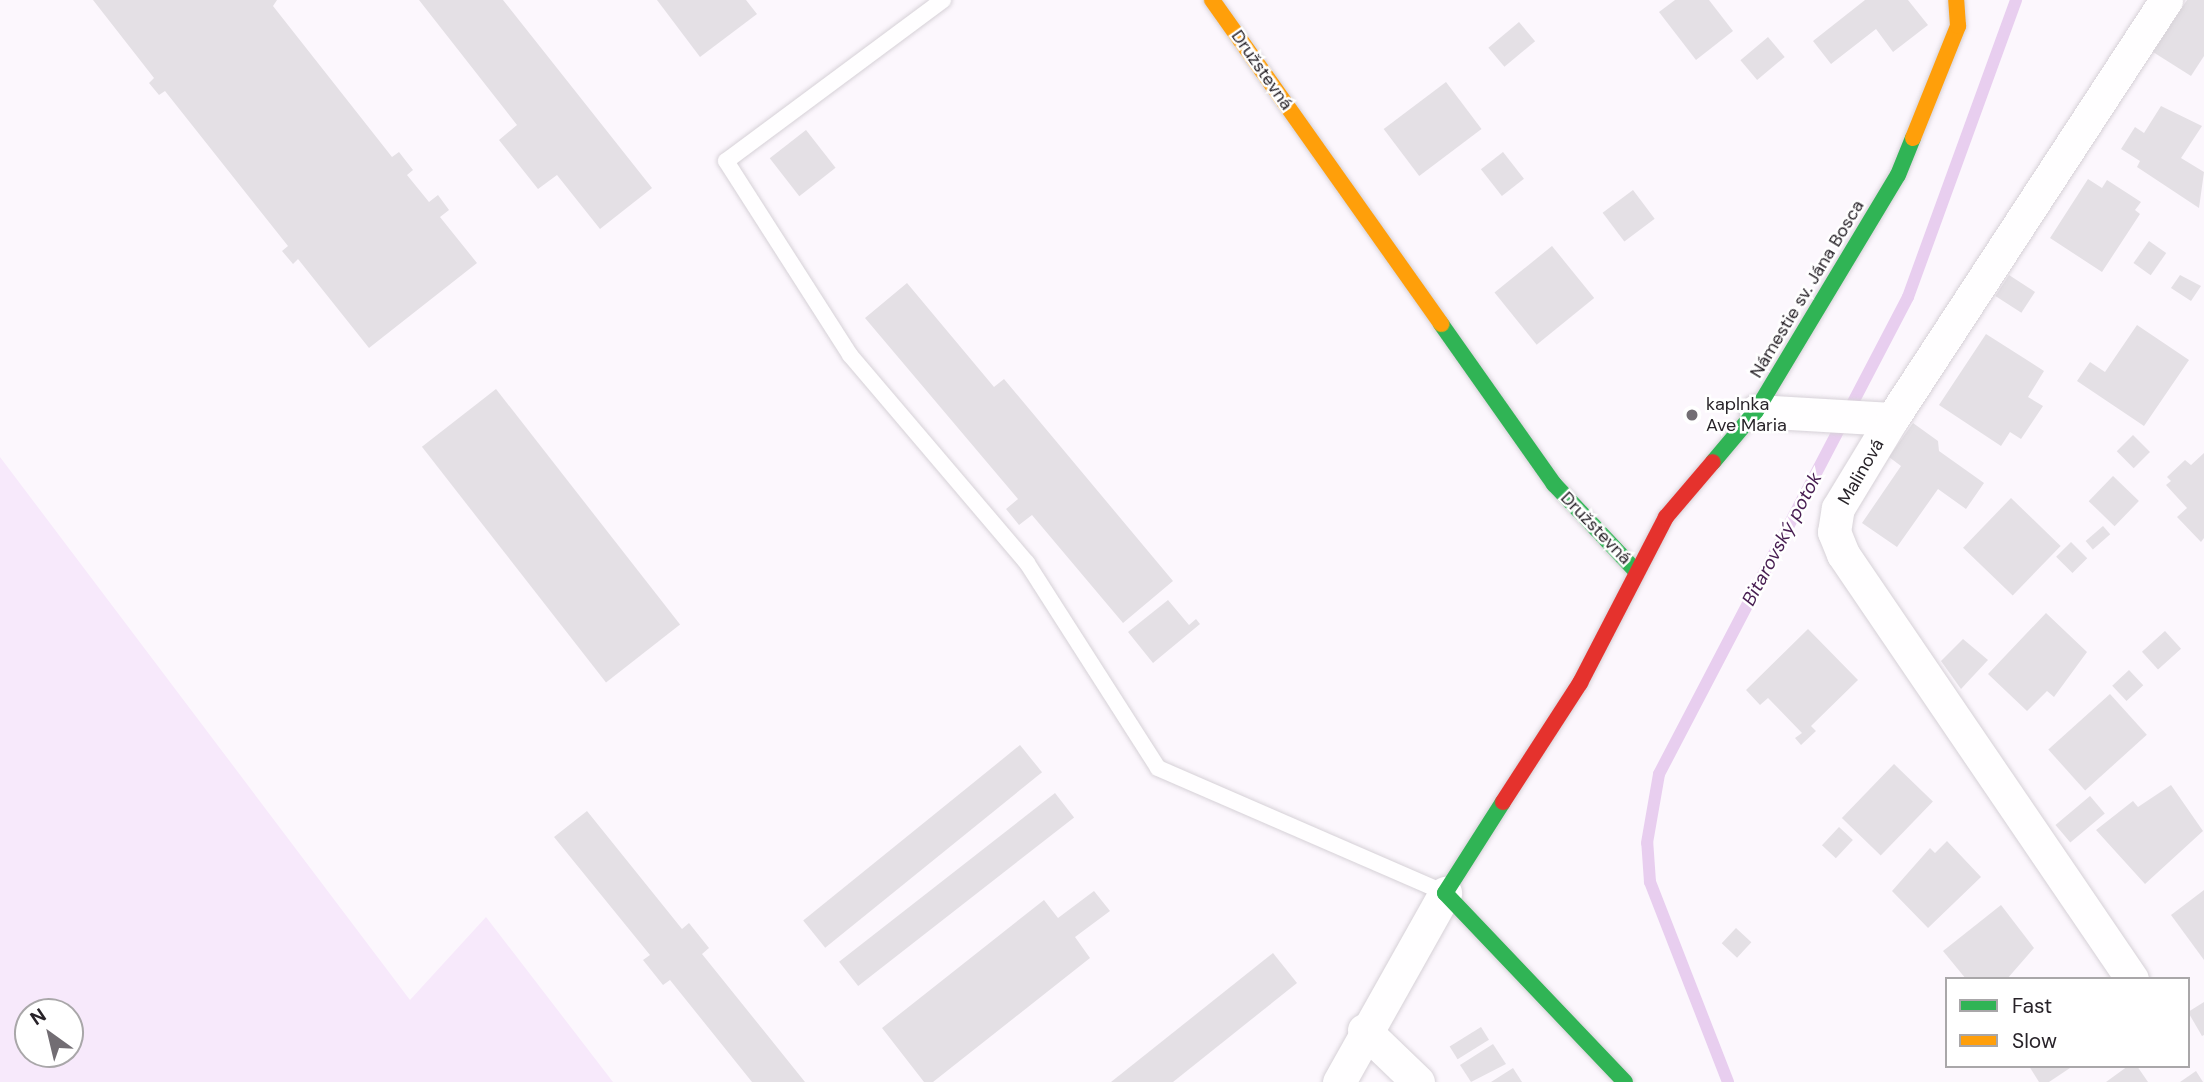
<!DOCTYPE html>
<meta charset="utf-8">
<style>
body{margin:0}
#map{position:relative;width:2204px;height:1082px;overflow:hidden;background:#fcf7fd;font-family:"DM Sans",sans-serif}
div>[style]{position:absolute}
.green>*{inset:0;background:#f7e9fb}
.stream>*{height:12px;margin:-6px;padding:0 6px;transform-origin:6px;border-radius:6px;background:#e8ceef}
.building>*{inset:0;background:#e4e0e5;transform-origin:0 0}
.roads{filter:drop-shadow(0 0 2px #d6d1d7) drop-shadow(0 0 2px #d6d1d7)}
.lane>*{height:16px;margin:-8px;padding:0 8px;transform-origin:8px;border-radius:8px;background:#fffeff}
.street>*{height:33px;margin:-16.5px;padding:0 16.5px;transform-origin:16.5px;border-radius:16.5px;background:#fffeff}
.fast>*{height:16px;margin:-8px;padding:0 8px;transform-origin:8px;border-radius:8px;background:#30b455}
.slow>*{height:16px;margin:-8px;padding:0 8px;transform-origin:8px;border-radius:8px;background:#ff9f0a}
.jam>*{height:16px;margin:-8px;padding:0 8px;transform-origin:8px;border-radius:8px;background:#e5322d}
.dots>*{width:19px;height:19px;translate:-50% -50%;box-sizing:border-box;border:4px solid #fff;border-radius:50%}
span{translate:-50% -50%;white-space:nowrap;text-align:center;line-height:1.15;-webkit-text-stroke:5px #fff;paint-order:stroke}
.street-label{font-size:18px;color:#282329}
.poi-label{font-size:18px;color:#282329}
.left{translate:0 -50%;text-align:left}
.water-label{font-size:19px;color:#471d51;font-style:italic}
.legend{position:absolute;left:1945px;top:977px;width:245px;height:91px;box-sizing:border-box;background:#fff;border:2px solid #a9a7a9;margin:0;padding:9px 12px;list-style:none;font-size:21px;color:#282329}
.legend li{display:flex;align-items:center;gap:14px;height:35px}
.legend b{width:35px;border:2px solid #a9a7a9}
.north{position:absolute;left:14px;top:998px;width:70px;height:70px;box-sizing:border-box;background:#fff;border:2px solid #a9a7a9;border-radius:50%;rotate:326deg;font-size:19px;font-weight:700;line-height:28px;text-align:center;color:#282329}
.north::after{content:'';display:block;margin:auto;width:24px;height:32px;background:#726d73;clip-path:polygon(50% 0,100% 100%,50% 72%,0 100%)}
</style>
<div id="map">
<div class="green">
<div style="clip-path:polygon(evenodd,0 457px,410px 1000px,486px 917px,613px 1082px,0 1082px,0 457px,28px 1012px,70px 1012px,70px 1054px,28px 1054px,28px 1012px)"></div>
</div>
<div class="stream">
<div style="left:1728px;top:1082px;width:215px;rotate:-111.3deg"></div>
<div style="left:1650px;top:882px;width:39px;rotate:-94deg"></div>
<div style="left:1647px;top:843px;width:70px;rotate:-80.1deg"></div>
<div style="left:1659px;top:774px;width:538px;rotate:-62.43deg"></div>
<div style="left:1908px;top:297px;width:316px;rotate:-70deg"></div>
</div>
<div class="building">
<div style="clip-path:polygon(93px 0,277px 0,273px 6px,392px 157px,399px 152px,413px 170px,407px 175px,429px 202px,438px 195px,449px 210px,440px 217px,477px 263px,369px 348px,298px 259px,293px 264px,282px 251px,288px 246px,165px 91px,159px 95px,149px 83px,154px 78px)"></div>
<div style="clip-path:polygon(419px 0,503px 0,652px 188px,600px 229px,557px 175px,538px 189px,499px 140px,517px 125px)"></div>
<div style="clip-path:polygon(657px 0,746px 0,757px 14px,700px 57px)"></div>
<div style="clip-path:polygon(1675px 0,1709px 0,1733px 31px,1696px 60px,1659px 12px)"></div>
<div style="clip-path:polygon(1865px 0,1908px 0,1928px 25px,1893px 52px,1876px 29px,1831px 64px,1813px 41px)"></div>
<div style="clip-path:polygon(2187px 0,2204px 0,2204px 56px,2191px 76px,2153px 52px)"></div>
<div style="left:1519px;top:22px;width:25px;height:40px;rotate:50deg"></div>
<div style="left:1768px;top:37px;width:26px;height:36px;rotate:50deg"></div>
<div style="left:1446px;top:82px;width:59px;height:78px;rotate:53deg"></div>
<div style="clip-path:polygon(2161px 106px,2202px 126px,2181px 158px,2204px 172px,2199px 208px,2137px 167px,2140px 161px,2121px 149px,2135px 127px,2144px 133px)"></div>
<div style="left:806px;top:130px;width:48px;height:46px;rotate:52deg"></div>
<div style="left:1503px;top:152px;width:34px;height:28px;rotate:52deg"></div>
<div style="clip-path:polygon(2088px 179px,2102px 188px,2107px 180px,2141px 202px,2135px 210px,2140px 214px,2102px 272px,2050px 238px)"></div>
<div style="left:1633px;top:190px;width:36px;height:38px;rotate:53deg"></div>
<div style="left:2149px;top:241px;width:21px;height:27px;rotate:35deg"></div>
<div style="left:1552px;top:246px;width:67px;height:74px;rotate:51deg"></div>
<div style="left:2009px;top:275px;width:31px;height:25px;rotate:33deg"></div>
<div style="clip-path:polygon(2180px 275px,2201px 286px,2191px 301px,2171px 288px)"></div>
<div style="clip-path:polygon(907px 283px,994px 387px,1004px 379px,1173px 581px,1123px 623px,1032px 515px,1019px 525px,1006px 509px,1018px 499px,865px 318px)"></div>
<div style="clip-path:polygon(2137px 325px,2189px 360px,2144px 426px,2077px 381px,2090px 362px,2105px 372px)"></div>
<div style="clip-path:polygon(1986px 334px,2044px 371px,2028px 397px,2043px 406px,2021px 439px,2010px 432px,2001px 446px,1939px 405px)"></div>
<div style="left:496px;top:389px;width:299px;height:94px;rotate:52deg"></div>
<div style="clip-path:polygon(1913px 423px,1938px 441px,1939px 451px,1984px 483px,1966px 509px,1938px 489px,1897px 547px,1862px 523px,1901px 466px,1889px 457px)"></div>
<div style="left:2133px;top:435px;width:24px;height:23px;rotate:45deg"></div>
<div style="clip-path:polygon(2204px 453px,2204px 538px,2201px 542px,2177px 517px,2187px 508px,2166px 485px,2171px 481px,2167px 477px,2185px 460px,2191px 465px)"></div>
<div style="left:2113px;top:476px;width:36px;height:35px;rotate:44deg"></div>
<div style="left:2011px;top:498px;width:69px;height:69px;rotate:44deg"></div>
<div style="left:2103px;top:526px;width:11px;height:23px;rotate:49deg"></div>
<div style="left:2071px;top:542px;width:23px;height:21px;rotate:45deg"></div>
<div style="clip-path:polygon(1168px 600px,1189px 625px,1196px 619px,1200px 624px,1153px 663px,1128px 632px)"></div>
<div style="clip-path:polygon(2046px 613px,2087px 652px,2054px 697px,2047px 691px,2027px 711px,1988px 674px)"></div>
<div style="clip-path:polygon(1808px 629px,1858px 680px,1811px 726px,1816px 731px,1801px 745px,1795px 738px,1802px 733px,1768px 698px,1760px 705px,1746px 690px)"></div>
<div style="left:2165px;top:631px;width:24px;height:31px;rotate:48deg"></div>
<div style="clip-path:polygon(1963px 639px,1988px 660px,1961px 689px,1941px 661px)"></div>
<div style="left:2129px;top:670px;width:21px;height:23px;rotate:47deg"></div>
<div style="left:2110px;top:694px;width:55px;height:83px;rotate:48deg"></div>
<div style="left:1020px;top:745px;width:35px;height:279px;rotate:51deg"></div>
<div style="left:1894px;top:764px;width:54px;height:75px;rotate:44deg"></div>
<div style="clip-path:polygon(2171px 785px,2203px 831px,2145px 884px,2096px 830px,2133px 801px,2138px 807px)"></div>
<div style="left:1055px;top:793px;width:31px;height:274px;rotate:52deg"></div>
<div style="left:2090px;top:796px;width:23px;height:45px;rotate:50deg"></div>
<div style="clip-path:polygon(587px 811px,682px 929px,689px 923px,709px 948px,702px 954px,805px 1082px,752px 1082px,670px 980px,663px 985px,643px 960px,650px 955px,554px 837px)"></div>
<div style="left:1839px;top:827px;width:19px;height:25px;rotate:43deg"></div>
<div style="clip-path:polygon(1947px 841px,1981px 877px,1928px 928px,1892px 891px,1930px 848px,1935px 853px)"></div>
<div style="clip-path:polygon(2204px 890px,2204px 960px,2171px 915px)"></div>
<div style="clip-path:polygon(1094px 891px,1110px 911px,1075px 937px,1090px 958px,933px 1082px,924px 1082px,882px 1028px,1044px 900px,1058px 918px)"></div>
<div style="clip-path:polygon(2001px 905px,2034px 948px,2007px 979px,1966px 979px,1943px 951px)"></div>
<div style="left:1736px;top:928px;width:21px;height:21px;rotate:43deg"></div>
<div style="clip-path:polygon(1273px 953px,1297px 983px,1173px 1082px,1111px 1082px)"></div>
<div style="clip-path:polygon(2204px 1002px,2204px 1035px,2202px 1036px,2188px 1012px)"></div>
<div style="left:1481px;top:1027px;width:15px;height:37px;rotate:58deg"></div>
<div style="clip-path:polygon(1493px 1044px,1506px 1064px,1471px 1082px,1460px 1065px)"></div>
<div style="clip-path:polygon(2029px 1066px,2073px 1066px,2049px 1082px,2039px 1082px)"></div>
<div style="clip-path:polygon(2128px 1066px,2137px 1066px,2148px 1082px,2106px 1082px)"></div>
<div style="clip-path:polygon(1513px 1068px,1522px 1082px,1491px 1082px)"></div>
<div style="clip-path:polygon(2196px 1071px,2203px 1082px,2180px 1082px)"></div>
</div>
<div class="roads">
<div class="lane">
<div style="left:943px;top:0;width:270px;rotate:143.4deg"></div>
<div style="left:726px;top:161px;width:230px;rotate:57.4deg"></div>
<div style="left:850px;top:355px;width:273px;rotate:49.6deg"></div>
<div style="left:1027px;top:563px;width:243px;rotate:57.4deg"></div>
<div style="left:1158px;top:768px;width:313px;rotate:23.5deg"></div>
</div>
<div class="street">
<div style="left:1756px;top:411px;width:136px;rotate:3.4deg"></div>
<div style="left:2132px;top:979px;width:514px;rotate:-124.22deg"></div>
<div style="left:1843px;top:554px;width:24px;rotate:-112deg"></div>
<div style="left:1834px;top:532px;width:24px;rotate:-81deg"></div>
<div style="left:1838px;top:508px;width:104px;rotate:-58.8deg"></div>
<div style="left:1892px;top:419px;width:501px;rotate:-56.82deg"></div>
<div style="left:1364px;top:1030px;width:75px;rotate:43.9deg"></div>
<div style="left:1339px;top:1082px;width:217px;rotate:-60.7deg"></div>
</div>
<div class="fast">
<div style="left:1441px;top:324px;width:196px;rotate:54.8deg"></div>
<div style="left:1554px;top:484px;width:120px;rotate:46.7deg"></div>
<div style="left:1713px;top:462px;width:67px;rotate:-49.9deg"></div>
<div style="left:1756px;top:411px;width:275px;rotate:-59deg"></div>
<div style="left:1898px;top:175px;width:40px;rotate:-68deg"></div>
<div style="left:1503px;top:802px;width:108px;rotate:122.5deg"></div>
<div style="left:1445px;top:893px;width:261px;rotate:46.4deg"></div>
</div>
<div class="slow">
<div style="left:1212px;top:0;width:397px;rotate:54.7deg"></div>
<div style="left:1913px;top:138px;width:121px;rotate:-68.1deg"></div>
<div style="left:1958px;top:26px;width:26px;rotate:-94deg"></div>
</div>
<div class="jam">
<div style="left:1503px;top:802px;width:142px;rotate:-57.1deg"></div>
<div style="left:1580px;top:683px;width:187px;rotate:-62.6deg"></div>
<div style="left:1666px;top:517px;width:72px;rotate:-49.5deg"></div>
</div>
</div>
<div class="dots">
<div style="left:1692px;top:415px;background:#726d73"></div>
</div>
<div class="street-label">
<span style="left:1262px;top:70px;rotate:55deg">Družstevná</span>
<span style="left:1807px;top:289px;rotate:-59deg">Námestie sv. Jána Bosca</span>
<span style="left:1861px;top:472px;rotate:-60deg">Malinová</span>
<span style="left:1596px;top:528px;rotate:46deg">Družstevná</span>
</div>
<div class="poi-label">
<span class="left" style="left:1706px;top:415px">kaplnka<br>Ave Maria</span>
</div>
<div class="water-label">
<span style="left:1782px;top:539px;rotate:-62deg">Bitarovský potok</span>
</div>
<ul class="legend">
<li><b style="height:9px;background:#30b455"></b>Fast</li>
<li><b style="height:9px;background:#ff9f0a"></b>Slow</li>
</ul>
<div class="north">N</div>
</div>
